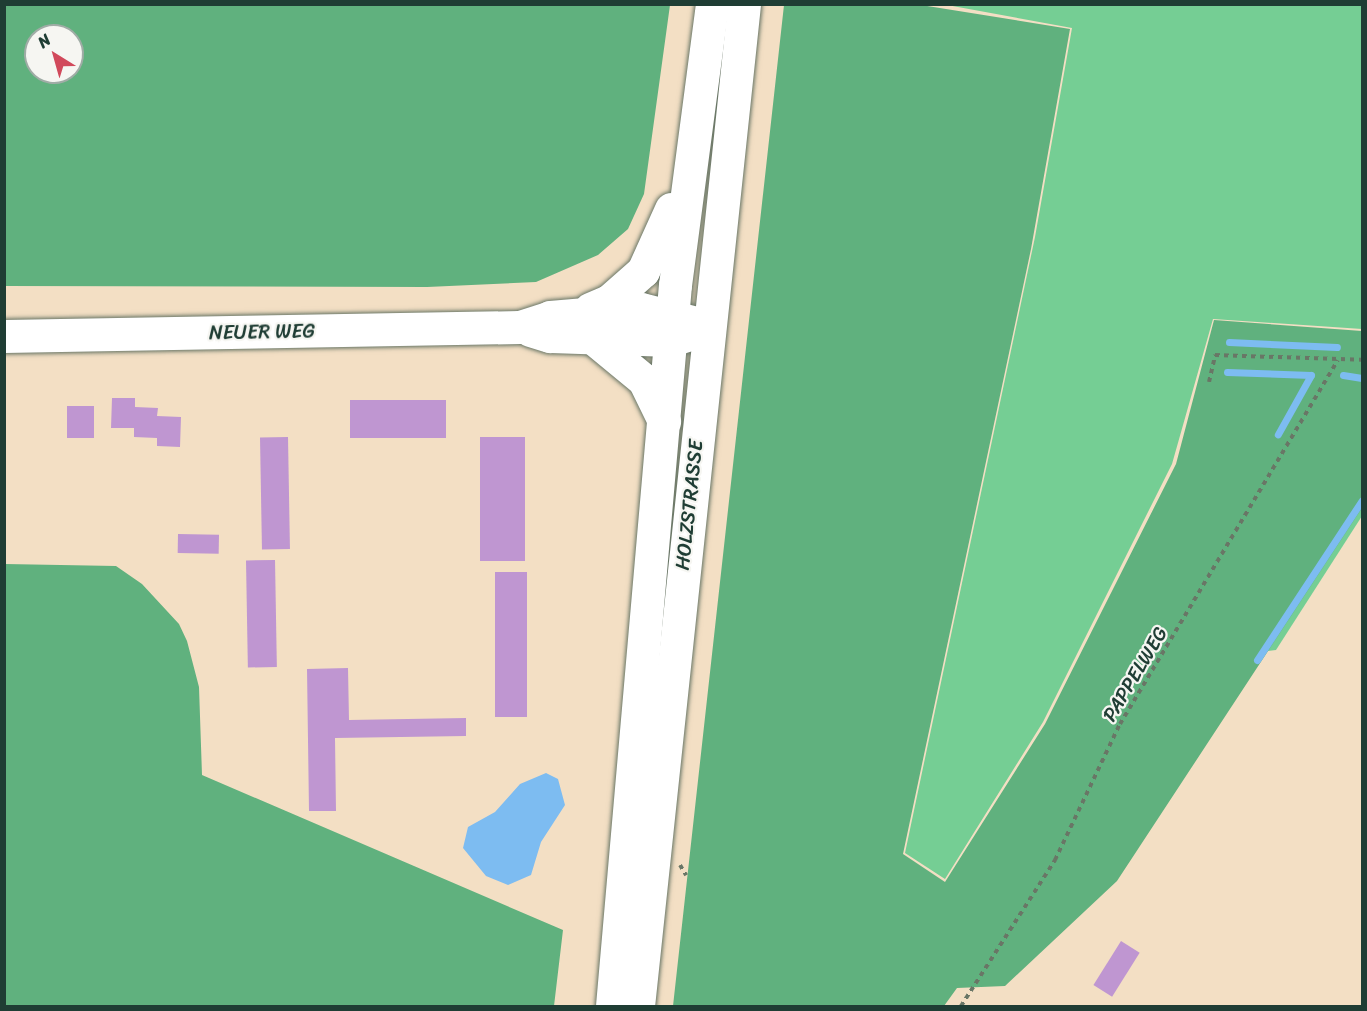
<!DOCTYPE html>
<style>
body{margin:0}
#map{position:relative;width:1367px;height:1011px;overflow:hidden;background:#f3dfc4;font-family:Sriracha,sans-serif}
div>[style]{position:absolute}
.green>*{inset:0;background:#75ce94}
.forest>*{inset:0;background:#60b17e}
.water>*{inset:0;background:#7dbcf1}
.stream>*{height:7px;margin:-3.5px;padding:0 3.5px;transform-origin:3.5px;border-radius:3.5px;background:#7dbcf1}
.building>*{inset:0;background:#bf96d1;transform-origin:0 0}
.path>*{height:4px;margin-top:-2px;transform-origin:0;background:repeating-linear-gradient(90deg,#697666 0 4.5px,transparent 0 9px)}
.roads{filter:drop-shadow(0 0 2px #697666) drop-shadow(0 0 2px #697666)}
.secondary>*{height:33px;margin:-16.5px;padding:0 16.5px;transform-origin:16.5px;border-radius:16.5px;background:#fff}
span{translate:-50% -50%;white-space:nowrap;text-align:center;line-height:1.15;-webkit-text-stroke:4.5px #f6f6f2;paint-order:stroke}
.street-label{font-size:20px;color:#1f3d34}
.frame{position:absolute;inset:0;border:6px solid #1f3d34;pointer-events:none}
.north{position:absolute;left:24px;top:24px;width:60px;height:60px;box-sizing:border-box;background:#f6f6f2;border:2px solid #a0aca6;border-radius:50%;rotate:323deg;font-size:16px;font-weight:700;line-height:24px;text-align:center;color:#1f3d34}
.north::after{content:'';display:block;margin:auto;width:21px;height:27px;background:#d1495b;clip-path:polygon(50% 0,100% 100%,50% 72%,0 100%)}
</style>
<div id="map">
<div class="green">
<div style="clip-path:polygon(947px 5px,1362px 5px,1362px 329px,1213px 319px,1172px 464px,1043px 722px,945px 879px,905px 853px,1035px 237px,1072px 28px)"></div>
<div style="clip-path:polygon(1362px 468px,1362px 516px,1276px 650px,1250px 653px)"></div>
</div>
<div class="forest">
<div style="clip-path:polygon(evenodd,5px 4px,670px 5px,644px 194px,628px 229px,598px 255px,536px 282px,427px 287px,5px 286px,5px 4px,36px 36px,72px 36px,72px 72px,36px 72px,36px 36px)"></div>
<div style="clip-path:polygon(784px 5px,921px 5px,1070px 29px,1031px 249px,903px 854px,945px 882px,1045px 724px,1176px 464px,1214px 320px,1362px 331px,1362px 508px,1117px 881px,1005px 986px,957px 988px,944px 1006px,673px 1006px)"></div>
<div style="clip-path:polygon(5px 564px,116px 566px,142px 584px,179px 624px,187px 641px,199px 687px,202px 775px,563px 930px,554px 1006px,5px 1006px)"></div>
</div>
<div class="water">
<div style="clip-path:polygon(546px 773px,558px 779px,565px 805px,541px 842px,531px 875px,508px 885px,486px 876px,463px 848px,468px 827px,495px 812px,520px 784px)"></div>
</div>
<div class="stream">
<div style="left:1229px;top:342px;width:108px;rotate:2.7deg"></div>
<div style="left:1227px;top:372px;width:84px;rotate:2deg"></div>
<div style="left:1311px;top:375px;width:68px;rotate:119.2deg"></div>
<div style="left:1343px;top:375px;width:19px;rotate:9deg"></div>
<div style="left:1257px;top:660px;width:191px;rotate:-56.7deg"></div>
</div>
<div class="building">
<div style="clip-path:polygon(112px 398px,135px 398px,135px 407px,158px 408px,157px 416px,181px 417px,180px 447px,157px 446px,157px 438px,134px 437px,134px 428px,111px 428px)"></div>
<div style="left:350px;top:400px;width:96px;height:38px"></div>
<div style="left:67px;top:406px;width:27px;height:32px"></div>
<div style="left:288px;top:437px;width:112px;height:28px;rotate:89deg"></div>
<div style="left:525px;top:437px;width:124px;height:45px;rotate:90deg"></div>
<div style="left:178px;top:534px;width:41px;height:19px;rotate:1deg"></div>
<div style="left:275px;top:560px;width:107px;height:29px;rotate:89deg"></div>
<div style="left:495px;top:572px;width:32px;height:145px"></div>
<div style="clip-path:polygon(348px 668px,349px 720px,466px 718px,466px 736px,335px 738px,336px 811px,309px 811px,307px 669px)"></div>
<div style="left:1121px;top:941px;width:22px;height:52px;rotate:32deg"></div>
</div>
<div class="path">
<div style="left:1209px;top:382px;width:28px;rotate:-77deg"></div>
<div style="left:1215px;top:355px;width:147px;rotate:1.9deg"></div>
<div style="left:680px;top:865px;width:12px;rotate:59deg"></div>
<div style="left:961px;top:1006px;width:174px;rotate:-57.2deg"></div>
<div style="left:1055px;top:860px;width:151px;rotate:-64.5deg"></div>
<div style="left:1120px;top:724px;width:424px;rotate:-59.1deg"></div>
</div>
<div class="roads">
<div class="secondary">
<div style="left:590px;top:309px;width:21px;rotate:-23deg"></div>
<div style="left:609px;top:301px;width:45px;rotate:-41.4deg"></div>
<div style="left:643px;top:271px;width:68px;rotate:-65.7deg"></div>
<div style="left:530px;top:330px;width:21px;rotate:17deg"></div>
<div style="left:550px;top:336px;width:121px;rotate:1.9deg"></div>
<div style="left:671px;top:340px;width:22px;rotate:-18deg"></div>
<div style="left:4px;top:336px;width:516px;rotate:-1deg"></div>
<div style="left:520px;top:327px;width:32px;rotate:-18deg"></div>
<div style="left:550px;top:317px;width:91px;rotate:-5deg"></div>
<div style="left:641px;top:309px;width:53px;rotate:14.3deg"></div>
<div style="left:593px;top:338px;width:66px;rotate:39.5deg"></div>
<div style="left:644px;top:380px;width:46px;rotate:64deg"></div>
<div style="left:612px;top:1006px;width:724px;rotate:-85.01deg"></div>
<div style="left:675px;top:285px;width:283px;rotate:-82.5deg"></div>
<div style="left:638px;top:1006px;width:1008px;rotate:-83.96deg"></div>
</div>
</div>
<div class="street-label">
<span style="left:262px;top:332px;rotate:-1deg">NEUER WEG</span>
<span style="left:689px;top:505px;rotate:-84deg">HOLZSTRASSE</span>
<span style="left:1135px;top:674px;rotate:-59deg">PAPPELWEG</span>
</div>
<div class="frame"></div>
<div class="north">N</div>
</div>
